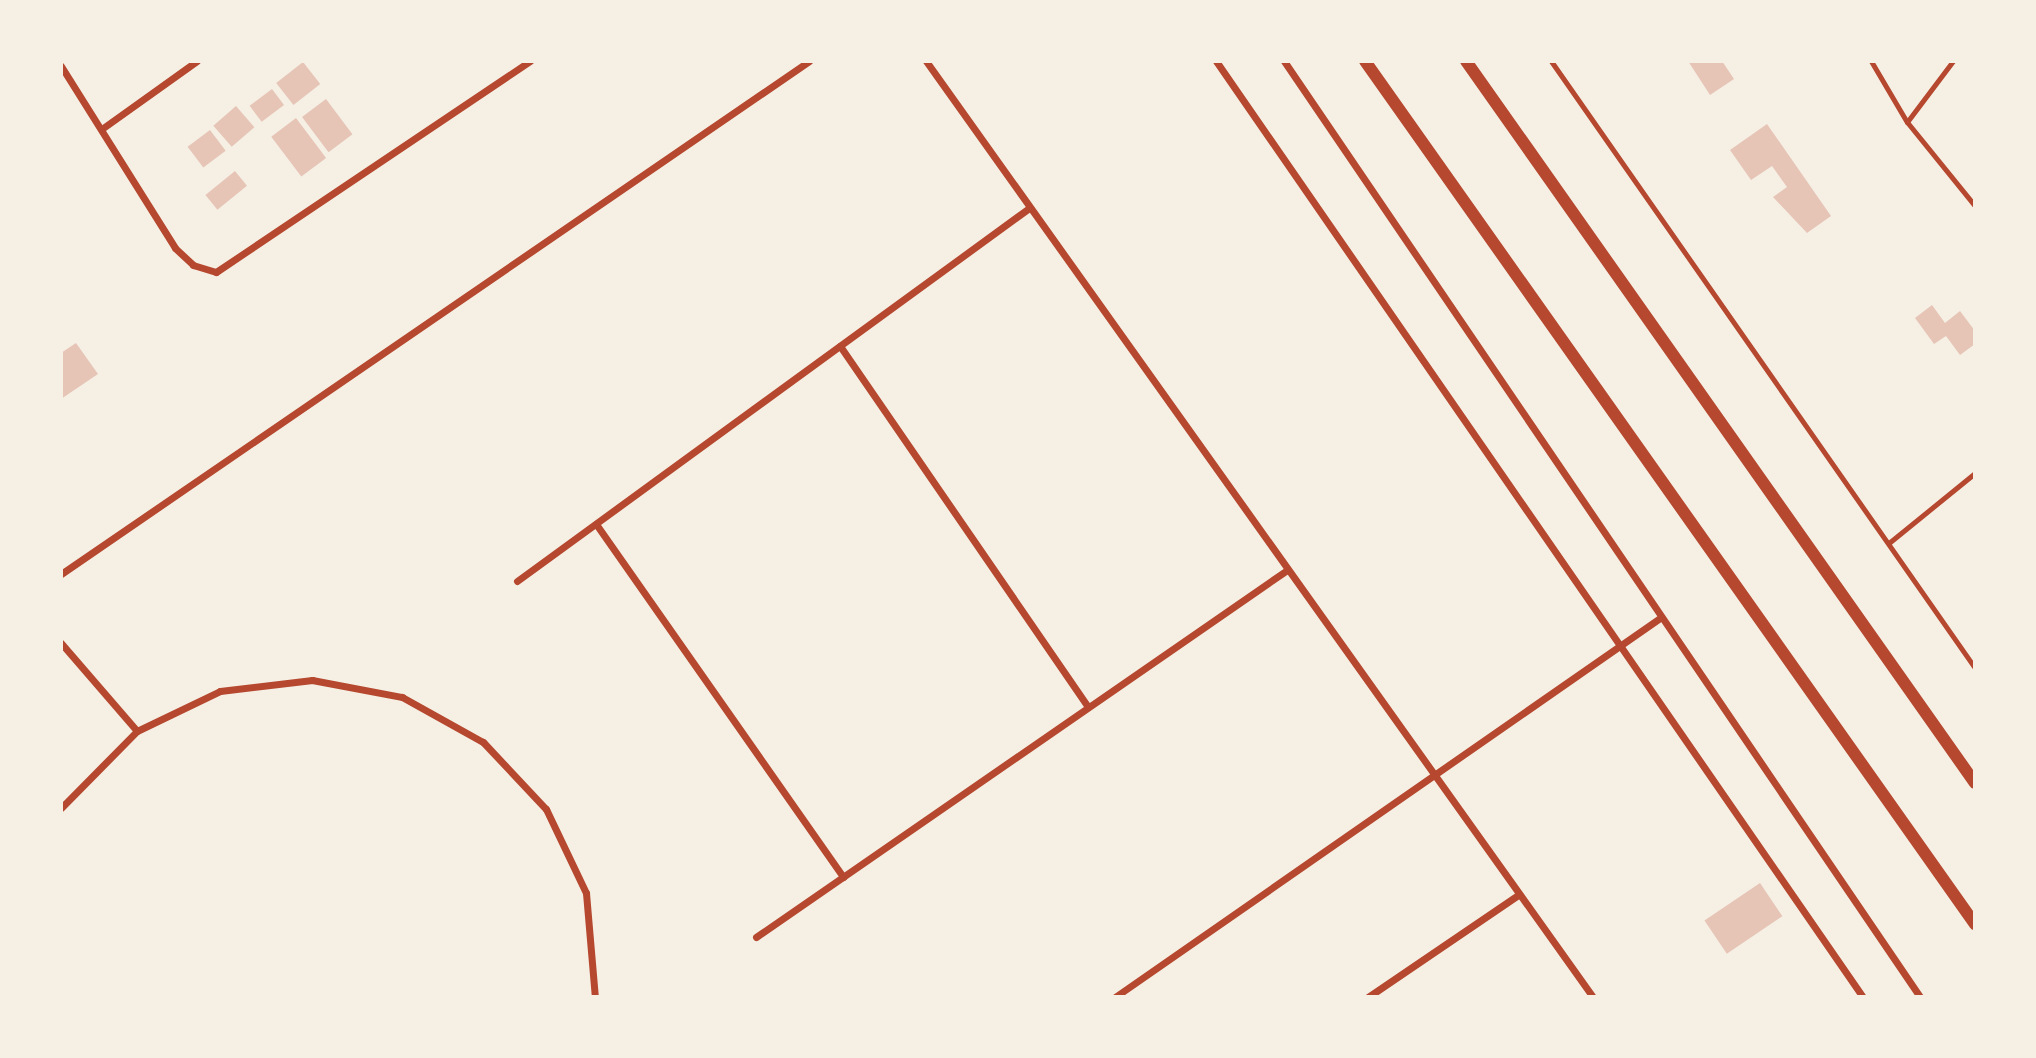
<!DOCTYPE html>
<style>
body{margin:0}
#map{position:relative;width:2036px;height:1058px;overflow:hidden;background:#f6efe4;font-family:Montserrat,sans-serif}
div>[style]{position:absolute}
.building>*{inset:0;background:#e6c5b7;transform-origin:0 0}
.service>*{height:5px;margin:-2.5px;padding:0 2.5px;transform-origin:2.5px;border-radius:2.5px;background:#b5482f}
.minor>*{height:7px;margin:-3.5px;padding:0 3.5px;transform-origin:3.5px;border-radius:3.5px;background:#b5482f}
.tertiary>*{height:12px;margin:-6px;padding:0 6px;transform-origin:6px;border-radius:6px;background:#b5482f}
span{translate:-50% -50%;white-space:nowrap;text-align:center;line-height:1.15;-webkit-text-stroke:5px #f6efe4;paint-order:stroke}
.frame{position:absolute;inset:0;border:63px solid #f6efe4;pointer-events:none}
</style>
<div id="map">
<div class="building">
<div style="clip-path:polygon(1688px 61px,1722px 61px,1734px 79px,1710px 95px)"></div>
<div style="left:303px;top:62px;width:28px;height:34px;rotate:52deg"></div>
<div style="left:272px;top:89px;width:20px;height:28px;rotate:53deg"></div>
<div style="left:326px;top:99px;width:44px;height:30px;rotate:53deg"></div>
<div style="left:236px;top:106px;width:28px;height:30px;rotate:49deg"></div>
<div style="left:296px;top:118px;width:50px;height:31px;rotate:53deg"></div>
<div style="clip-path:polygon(1767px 124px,1831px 216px,1807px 233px,1773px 197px,1787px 187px,1772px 166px,1751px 180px,1730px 150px)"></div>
<div style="left:210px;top:130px;width:26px;height:28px;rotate:53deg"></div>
<div style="left:235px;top:171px;width:19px;height:38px;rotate:51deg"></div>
<div style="clip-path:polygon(1932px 305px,1945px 323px,1960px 311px,1975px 331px,1975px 344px,1960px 355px,1946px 336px,1934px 344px,1915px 318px)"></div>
<div style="clip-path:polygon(76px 343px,98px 374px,61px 399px,61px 353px)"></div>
<div style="left:1760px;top:883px;width:40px;height:67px;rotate:56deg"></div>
</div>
<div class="service">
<div style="left:1551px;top:61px;width:740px;rotate:55.07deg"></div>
<div style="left:1871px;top:61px;width:71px;rotate:59.5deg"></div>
<div style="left:1907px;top:122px;width:108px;rotate:51deg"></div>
<div style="left:1907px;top:122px;width:76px;rotate:-53deg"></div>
<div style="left:1890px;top:542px;width:109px;rotate:-39.1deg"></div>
</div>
<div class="minor">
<div style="left:926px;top:61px;width:1149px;rotate:54.53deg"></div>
<div style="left:1216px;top:61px;width:1138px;rotate:55.35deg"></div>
<div style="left:1284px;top:61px;width:1132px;rotate:55.8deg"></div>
<div style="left:61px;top:66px;width:215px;rotate:57.9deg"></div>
<div style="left:175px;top:248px;width:25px;rotate:43deg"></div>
<div style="left:193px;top:265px;width:24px;rotate:17deg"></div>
<div style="left:216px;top:272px;width:378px;rotate:-33.9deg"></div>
<div style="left:103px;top:128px;width:115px;rotate:-35.5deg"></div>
<div style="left:840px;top:346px;width:438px;rotate:55.5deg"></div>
<div style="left:596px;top:524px;width:431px;rotate:55deg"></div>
<div style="left:61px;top:574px;width:907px;rotate:-34.44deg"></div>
<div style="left:517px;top:581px;width:633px;rotate:-36.07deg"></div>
<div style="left:61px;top:643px;width:116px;rotate:49.2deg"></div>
<div style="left:61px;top:808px;width:108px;rotate:-45.4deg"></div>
<div style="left:137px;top:731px;width:92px;rotate:-25.7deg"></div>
<div style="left:220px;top:691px;width:93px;rotate:-6.8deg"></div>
<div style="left:312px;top:680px;width:92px;rotate:10.7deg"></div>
<div style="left:402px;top:697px;width:93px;rotate:29.1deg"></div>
<div style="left:483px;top:742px;width:92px;rotate:46.8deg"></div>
<div style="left:546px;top:809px;width:93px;rotate:64.5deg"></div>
<div style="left:586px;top:893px;width:104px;rotate:85.1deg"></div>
<div style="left:756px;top:937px;width:645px;rotate:-34.65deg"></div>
<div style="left:1115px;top:997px;width:664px;rotate:-34.82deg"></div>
<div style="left:1368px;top:997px;width:181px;rotate:-34.2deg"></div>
</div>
<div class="tertiary">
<div style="left:1365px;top:61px;width:1057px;rotate:54.75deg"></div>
<div style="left:1466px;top:61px;width:883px;rotate:54.82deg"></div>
</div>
<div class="frame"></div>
</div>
